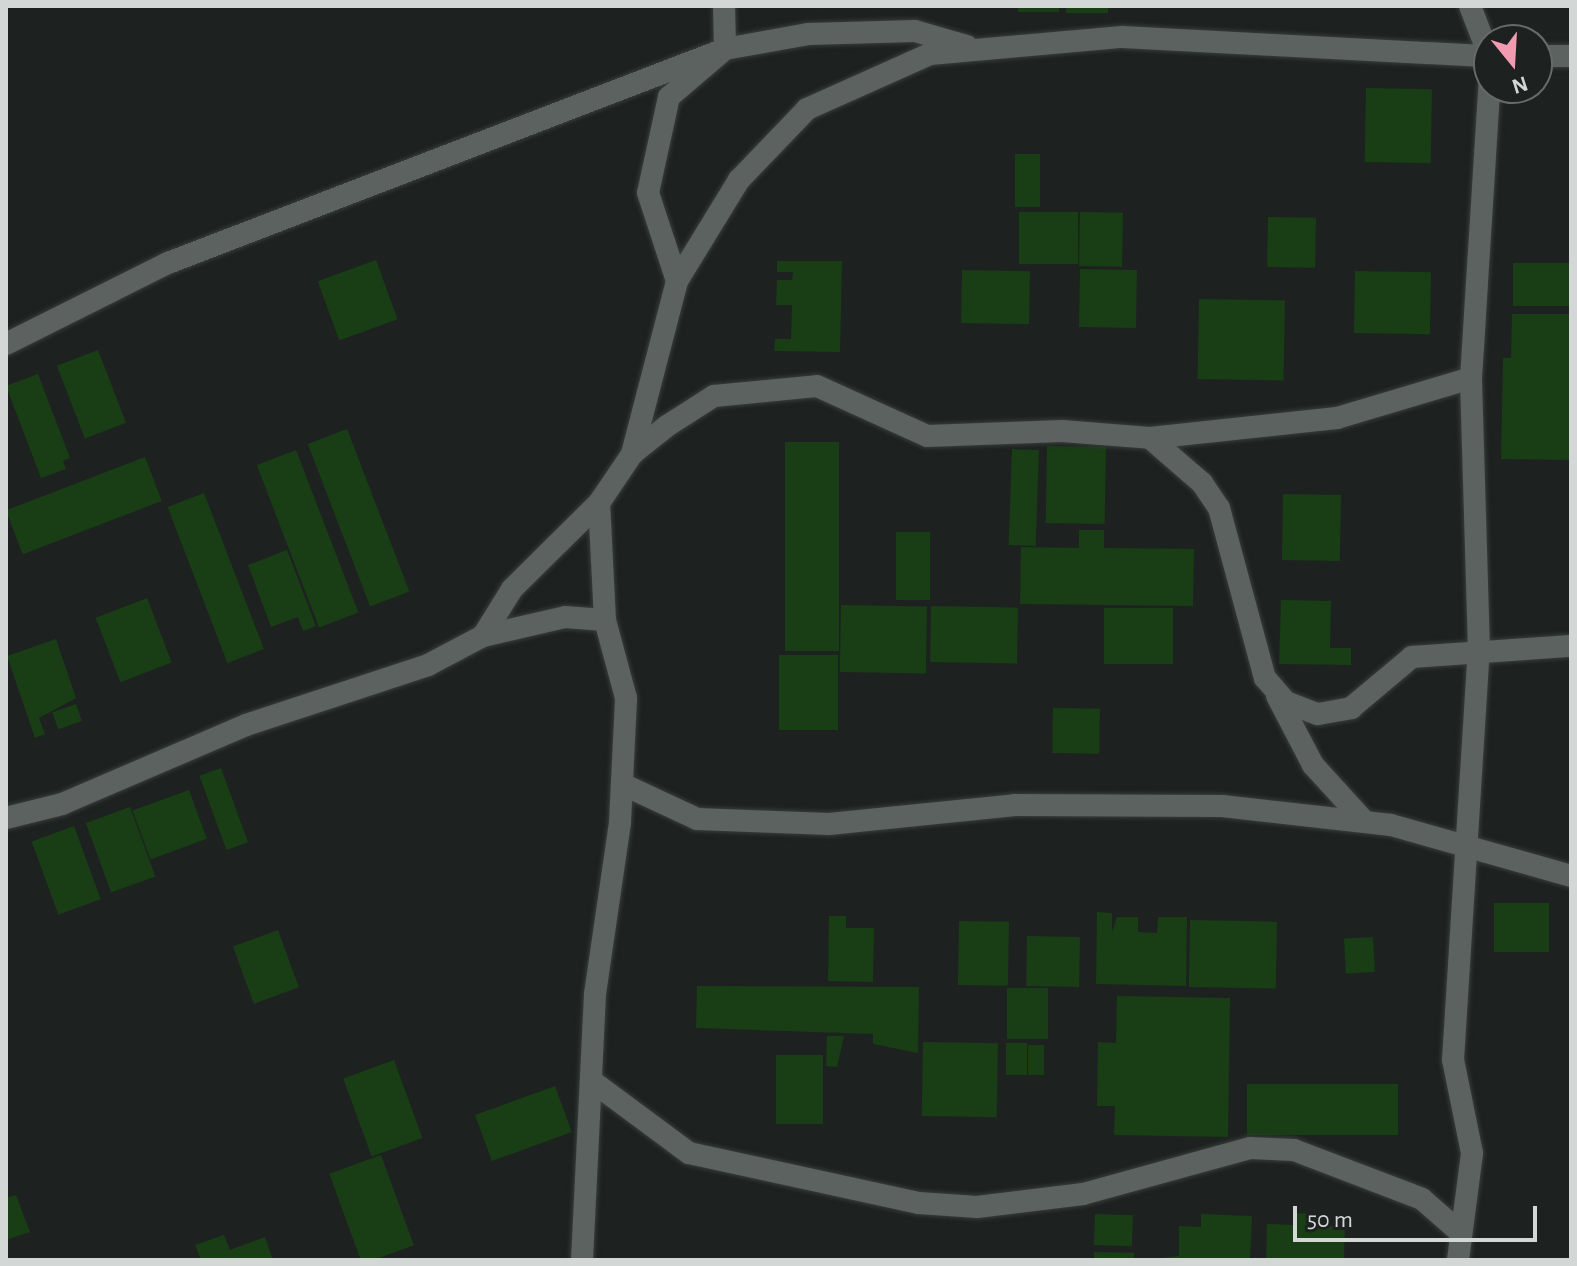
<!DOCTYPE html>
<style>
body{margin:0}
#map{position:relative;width:1577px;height:1266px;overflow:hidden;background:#1d2221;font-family:"Alegreya Sans",sans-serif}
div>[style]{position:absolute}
.building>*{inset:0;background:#193d15;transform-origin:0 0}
.roads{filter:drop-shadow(0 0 2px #383d3b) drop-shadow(0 0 2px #383d3b)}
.minor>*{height:22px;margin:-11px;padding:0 11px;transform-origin:11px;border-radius:11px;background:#5c6260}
span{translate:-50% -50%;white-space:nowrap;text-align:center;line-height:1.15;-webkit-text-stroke:6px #1d2221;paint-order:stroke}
.frame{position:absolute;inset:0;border:8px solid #d3d7d6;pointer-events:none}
.north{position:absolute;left:1473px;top:24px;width:80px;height:80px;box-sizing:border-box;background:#1d2221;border:2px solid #666a69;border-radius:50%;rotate:162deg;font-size:22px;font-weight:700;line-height:32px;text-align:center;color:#d3d7d6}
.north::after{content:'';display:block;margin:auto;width:28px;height:36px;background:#f29aaf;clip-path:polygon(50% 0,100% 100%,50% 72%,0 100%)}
.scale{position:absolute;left:1293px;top:1206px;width:244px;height:36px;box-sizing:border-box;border:4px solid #d3d7d6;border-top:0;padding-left:10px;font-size:24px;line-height:28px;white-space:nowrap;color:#d3d7d6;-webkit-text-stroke:6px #1d2221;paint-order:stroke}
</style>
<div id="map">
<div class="building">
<div style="left:1018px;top:6px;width:41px;height:6px"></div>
<div style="left:1066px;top:6px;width:42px;height:7px"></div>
<div style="left:1366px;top:88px;width:66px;height:74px;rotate:1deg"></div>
<div style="left:1015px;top:154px;width:25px;height:53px"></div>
<div style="left:1019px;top:212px;width:59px;height:52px"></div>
<div style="left:1080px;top:212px;width:43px;height:54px;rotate:1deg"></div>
<div style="left:1268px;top:217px;width:48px;height:50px;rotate:1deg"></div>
<div style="left:376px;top:260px;width:63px;height:62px;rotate:70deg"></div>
<div style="clip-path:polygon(777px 261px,842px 261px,840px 352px,774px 351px,775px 339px,791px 339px,792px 305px,776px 305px,777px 280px,792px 280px,793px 272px,777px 272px)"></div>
<div style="left:1513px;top:263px;width:58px;height:43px"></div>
<div style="left:1080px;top:269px;width:57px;height:58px;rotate:1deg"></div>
<div style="left:962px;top:270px;width:68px;height:53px;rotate:1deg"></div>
<div style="left:1355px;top:271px;width:76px;height:62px;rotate:1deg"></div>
<div style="left:1199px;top:299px;width:86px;height:80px;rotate:1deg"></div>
<div style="clip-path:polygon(1512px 314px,1571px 314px,1571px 460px,1501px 459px,1503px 358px,1511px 358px)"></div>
<div style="left:98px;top:350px;width:78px;height:44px;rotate:69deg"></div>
<div style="clip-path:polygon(38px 374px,70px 458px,63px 461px,66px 469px,41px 478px,6px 386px)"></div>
<div style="left:347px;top:429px;width:174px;height:42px;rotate:69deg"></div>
<div style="left:785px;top:442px;width:54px;height:209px"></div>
<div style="left:1047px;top:446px;width:59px;height:77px;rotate:1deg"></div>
<div style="left:1012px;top:449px;width:27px;height:96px;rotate:2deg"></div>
<div style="left:296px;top:450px;width:174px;height:42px;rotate:69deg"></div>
<div style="left:145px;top:457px;width:47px;height:149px;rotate:69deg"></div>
<div style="left:204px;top:493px;width:167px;height:39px;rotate:69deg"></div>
<div style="left:1283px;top:494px;width:58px;height:66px;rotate:1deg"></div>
<div style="clip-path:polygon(1079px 530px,1104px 530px,1104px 548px,1194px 549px,1193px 606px,1020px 604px,1021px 547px,1079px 548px)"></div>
<div style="left:896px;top:532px;width:34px;height:68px"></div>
<div style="clip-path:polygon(287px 550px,316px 626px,303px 631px,298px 617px,271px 627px,248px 565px)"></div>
<div style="left:147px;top:598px;width:69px;height:55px;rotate:69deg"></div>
<div style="clip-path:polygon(1281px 600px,1331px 601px,1330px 648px,1351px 648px,1351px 665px,1279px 664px)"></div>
<div style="left:841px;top:605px;width:86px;height:67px;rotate:1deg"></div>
<div style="left:931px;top:606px;width:87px;height:56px;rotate:1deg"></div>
<div style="left:1104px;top:608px;width:69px;height:56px"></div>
<div style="clip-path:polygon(56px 639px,76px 698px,39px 718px,45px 734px,35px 738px,7px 656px)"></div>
<div style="left:779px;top:655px;width:59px;height:75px"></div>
<div style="left:76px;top:704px;width:18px;height:25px;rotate:71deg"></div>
<div style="left:1053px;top:708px;width:47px;height:45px;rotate:1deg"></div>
<div style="left:221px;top:768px;width:79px;height:23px;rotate:70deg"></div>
<div style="left:189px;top:790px;width:52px;height:60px;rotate:70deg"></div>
<div style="left:130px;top:807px;width:74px;height:47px;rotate:70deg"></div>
<div style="left:74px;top:826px;width:78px;height:45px;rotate:70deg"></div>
<div style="left:1494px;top:903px;width:55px;height:49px"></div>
<div style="clip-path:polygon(1097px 912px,1112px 913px,1112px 932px,1117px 917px,1138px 917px,1138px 932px,1157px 933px,1158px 917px,1187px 917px,1186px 986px,1096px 984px)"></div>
<div style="clip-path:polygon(829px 916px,846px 916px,846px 928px,874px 928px,873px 982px,828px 981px)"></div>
<div style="left:1190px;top:920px;width:87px;height:67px;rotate:1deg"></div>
<div style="left:959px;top:921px;width:50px;height:64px;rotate:1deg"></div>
<div style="left:278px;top:930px;width:61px;height:48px;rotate:70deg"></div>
<div style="left:1027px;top:936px;width:53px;height:50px;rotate:1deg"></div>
<div style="left:1373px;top:937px;width:35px;height:29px;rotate:87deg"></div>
<div style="clip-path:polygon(697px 986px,919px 987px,918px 1053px,873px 1044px,873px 1034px,696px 1028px)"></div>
<div style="left:1007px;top:988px;width:41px;height:51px"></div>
<div style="clip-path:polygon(1117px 996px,1230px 998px,1228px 1137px,1114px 1135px,1115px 1106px,1097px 1106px,1098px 1042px,1116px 1043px)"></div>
<div style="clip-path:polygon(827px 1036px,844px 1036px,837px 1067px,826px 1066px)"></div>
<div style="left:923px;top:1042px;width:75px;height:74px;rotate:1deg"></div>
<div style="left:1006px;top:1043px;width:21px;height:32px"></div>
<div style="left:1028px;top:1045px;width:16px;height:30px"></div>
<div style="left:776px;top:1055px;width:47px;height:69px"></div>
<div style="left:394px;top:1060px;width:83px;height:54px;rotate:70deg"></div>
<div style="left:1398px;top:1084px;width:51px;height:151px;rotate:90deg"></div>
<div style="left:555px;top:1086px;width:49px;height:85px;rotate:70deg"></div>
<div style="left:381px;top:1155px;width:96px;height:55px;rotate:70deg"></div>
<div style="clip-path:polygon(16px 1195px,30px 1232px,6px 1240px,6px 1198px)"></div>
<div style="clip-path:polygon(1293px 1213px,1319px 1214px,1319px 1225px,1345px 1226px,1344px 1260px,1266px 1260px,1267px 1224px,1293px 1225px)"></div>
<div style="left:1095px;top:1214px;width:38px;height:31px;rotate:2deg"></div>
<div style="clip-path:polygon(1201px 1214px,1252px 1216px,1250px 1260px,1143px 1260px,1179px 1256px,1179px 1226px,1201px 1227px)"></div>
<div style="clip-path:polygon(224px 1235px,230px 1250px,265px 1237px,273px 1260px,201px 1260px,195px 1245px)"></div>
<div style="left:1094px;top:1252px;width:40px;height:8px;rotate:1deg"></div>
</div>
<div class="roads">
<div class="minor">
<div style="left:1470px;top:6px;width:53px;rotate:68.8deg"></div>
<div style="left:1537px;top:56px;width:34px"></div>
<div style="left:677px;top:281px;width:93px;rotate:-108.2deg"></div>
<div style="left:648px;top:193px;width:98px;rotate:-77.7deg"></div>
<div style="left:669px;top:97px;width:74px;rotate:-40.6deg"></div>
<div style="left:725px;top:49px;width:43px;rotate:-91.3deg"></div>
<div style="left:6px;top:344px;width:181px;rotate:-26.6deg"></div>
<div style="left:168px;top:263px;width:597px;rotate:-21.02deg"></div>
<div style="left:725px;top:49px;width:84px;rotate:-10.2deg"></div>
<div style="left:808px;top:34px;width:107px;rotate:-1.6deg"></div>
<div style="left:915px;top:31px;width:54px;rotate:16.1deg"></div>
<div style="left:1150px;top:438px;width:188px;rotate:-6.1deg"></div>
<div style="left:1337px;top:418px;width:140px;rotate:-16.6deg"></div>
<div style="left:632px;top:454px;width:179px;rotate:-75.4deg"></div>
<div style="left:677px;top:281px;width:119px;rotate:-58.5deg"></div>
<div style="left:739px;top:180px;width:98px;rotate:-46.2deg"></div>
<div style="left:807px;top:109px;width:135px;rotate:-24.1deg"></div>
<div style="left:930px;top:54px;width:193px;rotate:-5.1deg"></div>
<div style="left:1122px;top:37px;width:367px;rotate:3deg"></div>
<div style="left:483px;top:636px;width:55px;rotate:-58.3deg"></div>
<div style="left:512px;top:589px;width:122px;rotate:-44.7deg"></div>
<div style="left:599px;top:503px;width:59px;rotate:-56deg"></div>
<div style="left:632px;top:454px;width:45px;rotate:-38.7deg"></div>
<div style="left:667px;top:426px;width:56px;rotate:-32.6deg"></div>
<div style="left:714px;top:396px;width:103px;rotate:-5.5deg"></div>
<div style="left:817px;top:386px;width:121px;rotate:24.4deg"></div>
<div style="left:927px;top:436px;width:135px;rotate:-2.1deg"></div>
<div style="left:1062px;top:431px;width:88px;rotate:4.5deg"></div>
<div style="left:1150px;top:438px;width:69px;rotate:40.9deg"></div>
<div style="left:1202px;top:483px;width:30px;rotate:56deg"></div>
<div style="left:1219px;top:508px;width:176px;rotate:74.9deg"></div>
<div style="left:1265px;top:678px;width:32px;rotate:49deg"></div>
<div style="left:1286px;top:702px;width:34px;rotate:21deg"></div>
<div style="left:1318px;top:714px;width:34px;rotate:-10deg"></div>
<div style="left:1351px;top:708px;width:80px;rotate:-39.9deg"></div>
<div style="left:1412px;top:657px;width:159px;rotate:-4deg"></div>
<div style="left:1277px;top:696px;width:78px;rotate:62.4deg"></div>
<div style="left:1313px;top:765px;width:77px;rotate:47.6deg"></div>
<div style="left:622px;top:784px;width:83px;rotate:25deg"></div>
<div style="left:697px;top:819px;width:132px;rotate:2.2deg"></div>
<div style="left:829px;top:824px;width:187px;rotate:-5.8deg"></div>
<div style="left:1015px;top:805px;width:207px;rotate:0.3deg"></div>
<div style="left:1222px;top:806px;width:170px;rotate:6.4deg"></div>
<div style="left:1391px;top:825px;width:187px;rotate:15.8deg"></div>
<div style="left:6px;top:818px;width:58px;rotate:-14deg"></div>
<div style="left:62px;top:804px;width:200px;rotate:-23.2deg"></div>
<div style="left:246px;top:725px;width:192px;rotate:-18.2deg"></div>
<div style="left:428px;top:665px;width:62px;rotate:-27.8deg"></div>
<div style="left:483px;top:636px;width:84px;rotate:-13deg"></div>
<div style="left:565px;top:617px;width:40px;rotate:4.3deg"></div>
<div style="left:593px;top:1082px;width:119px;rotate:36.5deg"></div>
<div style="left:689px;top:1153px;width:235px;rotate:12.3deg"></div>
<div style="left:919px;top:1203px;width:58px;rotate:3.9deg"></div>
<div style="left:977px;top:1207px;width:107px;rotate:-7deg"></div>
<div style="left:1083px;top:1194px;width:173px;rotate:-15.4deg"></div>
<div style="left:1250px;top:1148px;width:44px;rotate:2.6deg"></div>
<div style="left:1294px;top:1150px;width:137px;rotate:20.9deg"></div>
<div style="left:1422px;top:1199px;width:52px;rotate:41.1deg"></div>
<div style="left:582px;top:1260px;width:266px;rotate:-87.2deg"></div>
<div style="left:595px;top:994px;width:174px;rotate:-81.7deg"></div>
<div style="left:620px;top:822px;width:124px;rotate:-87.2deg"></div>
<div style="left:626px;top:698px;width:81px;rotate:-105.1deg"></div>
<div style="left:605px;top:620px;width:117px;rotate:-92.9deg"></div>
<div style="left:1458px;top:1260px;width:108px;rotate:-82.5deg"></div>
<div style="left:1472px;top:1153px;width:95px;rotate:-101.5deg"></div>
<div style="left:1453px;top:1060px;width:411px;rotate:-86.4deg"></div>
<div style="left:1479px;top:650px;width:272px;rotate:-91.7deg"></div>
<div style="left:1471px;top:378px;width:291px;rotate:-86.4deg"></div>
</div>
</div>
<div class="frame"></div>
<div class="north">N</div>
<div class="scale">50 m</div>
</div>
